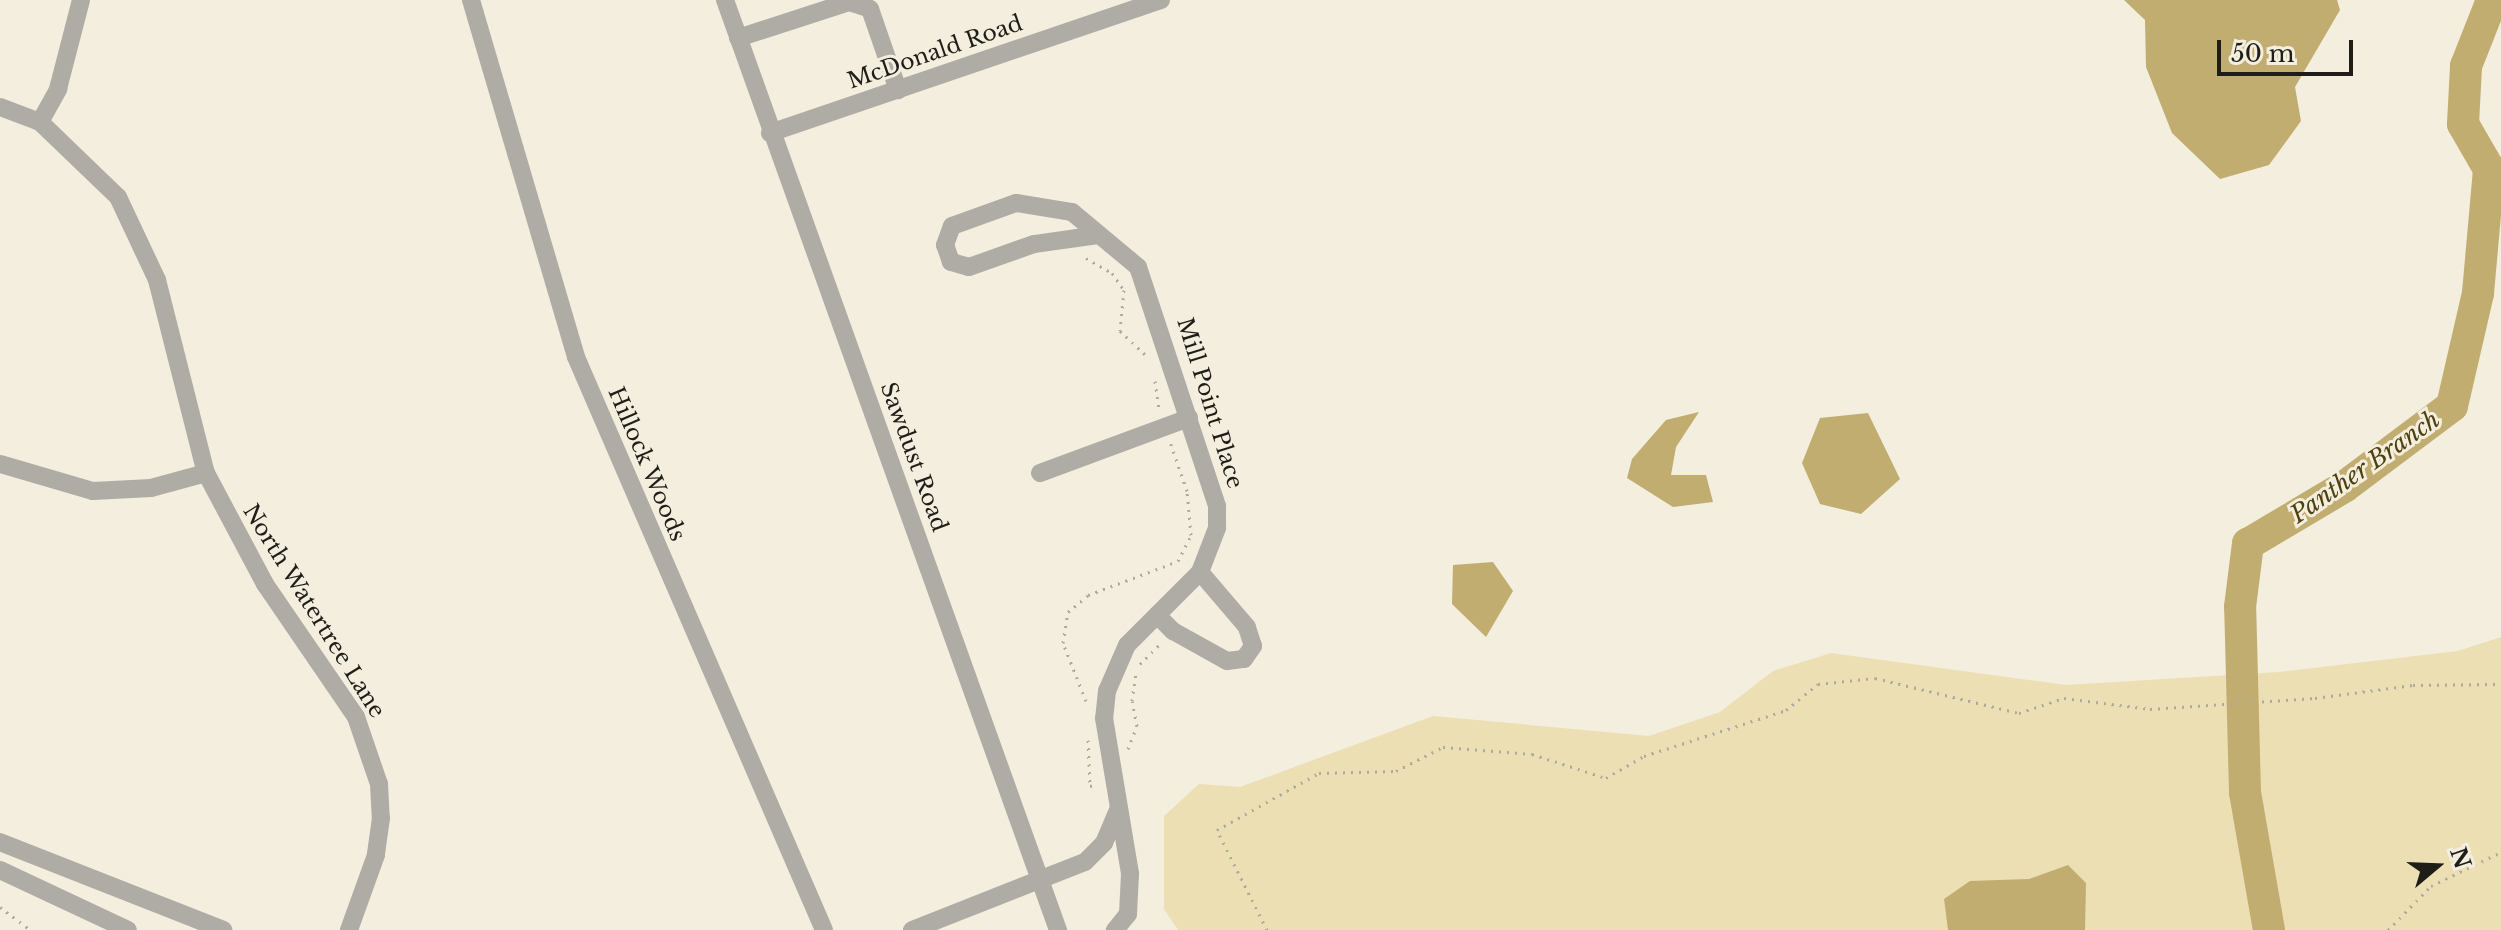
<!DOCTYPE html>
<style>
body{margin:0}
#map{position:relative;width:2501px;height:930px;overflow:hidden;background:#f3eede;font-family:"Libre Baskerville",serif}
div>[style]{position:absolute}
.green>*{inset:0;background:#eddfb4}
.water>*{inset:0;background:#c1ad6f}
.river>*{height:32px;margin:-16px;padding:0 16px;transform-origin:16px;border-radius:16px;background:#c1ad6f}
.path>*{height:3px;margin-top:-1.5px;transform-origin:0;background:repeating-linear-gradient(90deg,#aeaa9e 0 2px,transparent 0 8px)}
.minor>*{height:18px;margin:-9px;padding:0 9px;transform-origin:9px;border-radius:9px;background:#aeaca5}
span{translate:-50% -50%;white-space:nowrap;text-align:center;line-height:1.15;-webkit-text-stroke:6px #f3eede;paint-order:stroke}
.street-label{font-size:22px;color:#1f1d18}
.water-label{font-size:24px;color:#4f410f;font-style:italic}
.north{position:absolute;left:2397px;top:826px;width:80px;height:80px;-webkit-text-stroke:6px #f3eede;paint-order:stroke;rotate:71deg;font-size:22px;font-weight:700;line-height:32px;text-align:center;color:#1f1d18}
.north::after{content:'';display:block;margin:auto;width:28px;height:36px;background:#1f1d18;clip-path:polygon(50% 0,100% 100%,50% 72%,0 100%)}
.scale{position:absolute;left:2217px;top:40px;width:136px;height:36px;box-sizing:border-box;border:4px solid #1f1d18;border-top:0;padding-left:10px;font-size:24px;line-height:28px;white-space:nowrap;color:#1f1d18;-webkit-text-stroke:6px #f3eede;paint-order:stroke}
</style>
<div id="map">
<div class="green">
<div style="clip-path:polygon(2501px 637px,2501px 930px,1178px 930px,1164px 909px,1164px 816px,1199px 784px,1240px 787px,1433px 716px,1649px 736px,1720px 712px,1773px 671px,1831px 653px,2066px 685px,2279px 672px,2458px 651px)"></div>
</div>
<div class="water">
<div style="clip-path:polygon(2124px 0,2337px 0,2340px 10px,2295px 87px,2301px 121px,2269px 165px,2220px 179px,2172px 133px,2146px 67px,2145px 20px)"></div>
<div style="clip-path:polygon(1699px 412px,1676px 447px,1671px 475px,1706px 475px,1713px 502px,1673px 507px,1627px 478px,1632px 459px,1666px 420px)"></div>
<div style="clip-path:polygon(1868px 413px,1900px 479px,1861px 514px,1820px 504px,1802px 463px,1820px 418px)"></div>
<div style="clip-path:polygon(1493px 562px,1513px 591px,1486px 637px,1452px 604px,1453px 565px)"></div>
<div style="clip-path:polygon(2068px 865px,2086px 883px,2085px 930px,1948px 930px,1944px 899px,1970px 881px,2029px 879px)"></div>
</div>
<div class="river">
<div style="left:2269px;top:930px;width:140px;rotate:-99.9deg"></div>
<div style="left:2245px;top:792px;width:185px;rotate:-91.5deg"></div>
<div style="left:2240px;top:607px;width:64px;rotate:-82.8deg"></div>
<div style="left:2248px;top:544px;width:112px;rotate:-30.7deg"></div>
<div style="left:2344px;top:487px;width:135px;rotate:-36.9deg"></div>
<div style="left:2452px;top:406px;width:116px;rotate:-77deg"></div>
<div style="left:2478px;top:293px;width:124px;rotate:-84.9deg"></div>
<div style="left:2489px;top:169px;width:52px;rotate:-120deg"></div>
<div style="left:2463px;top:124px;width:58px;rotate:-87deg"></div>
<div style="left:2466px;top:66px;width:71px;rotate:-68.5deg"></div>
</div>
<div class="path">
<div style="left:1086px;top:258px;width:30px;rotate:30deg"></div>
<div style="left:1112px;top:273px;width:21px;rotate:55deg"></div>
<div style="left:1124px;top:290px;width:41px;rotate:95.6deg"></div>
<div style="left:1120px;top:331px;width:40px;rotate:43deg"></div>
<div style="left:1155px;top:381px;width:28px;rotate:82deg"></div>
<div style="left:1140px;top:664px;width:28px;rotate:-45deg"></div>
<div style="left:1086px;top:701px;width:62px;rotate:-111.6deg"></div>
<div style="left:1063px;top:643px;width:31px;rotate:-81deg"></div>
<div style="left:1068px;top:612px;width:26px;rotate:-40deg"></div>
<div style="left:1088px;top:595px;width:96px;rotate:-20.7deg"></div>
<div style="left:1178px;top:561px;width:29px;rotate:-63deg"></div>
<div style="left:1191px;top:535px;width:44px;rotate:-95.2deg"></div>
<div style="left:1187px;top:491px;width:52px;rotate:-109.1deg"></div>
<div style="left:1088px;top:740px;width:46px;rotate:87.5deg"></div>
<div style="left:1090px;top:786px;width:7px;rotate:-8deg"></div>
<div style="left:1128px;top:749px;width:25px;rotate:-69deg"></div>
<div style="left:1137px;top:726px;width:25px;rotate:-101deg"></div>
<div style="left:1132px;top:701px;width:30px;rotate:-82deg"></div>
<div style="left:0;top:907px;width:39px;rotate:37deg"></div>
<div style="left:1267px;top:930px;width:112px;rotate:-116.6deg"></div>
<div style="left:1217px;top:830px;width:117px;rotate:-29.2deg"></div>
<div style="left:1319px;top:773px;width:77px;rotate:-1.5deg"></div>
<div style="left:1396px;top:771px;width:53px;rotate:-27.1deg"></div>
<div style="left:1443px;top:747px;width:89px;rotate:4.5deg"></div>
<div style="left:1532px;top:754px;width:78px;rotate:18deg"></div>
<div style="left:1606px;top:778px;width:44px;rotate:-30.1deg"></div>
<div style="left:1644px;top:756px;width:149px;rotate:-17.9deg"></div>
<div style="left:1786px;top:710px;width:41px;rotate:-39.1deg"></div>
<div style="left:1818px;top:684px;width:57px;rotate:-6deg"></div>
<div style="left:1875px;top:678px;width:148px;rotate:13.7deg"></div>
<div style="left:2019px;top:713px;width:47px;rotate:-18.4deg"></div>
<div style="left:2064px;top:698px;width:87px;rotate:7.3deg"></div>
<div style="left:2150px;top:709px;width:165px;rotate:-3.8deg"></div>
<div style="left:2315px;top:698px;width:99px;rotate:-7.6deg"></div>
<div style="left:2413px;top:685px;width:88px;rotate:-0.7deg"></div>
<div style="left:2388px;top:930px;width:62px;rotate:-45.7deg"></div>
<div style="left:2431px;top:886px;width:78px;rotate:-25.9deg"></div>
</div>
<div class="minor">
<div style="left:471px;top:0;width:372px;rotate:73.6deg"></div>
<div style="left:576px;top:357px;width:624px;rotate:66.6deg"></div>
<div style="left:725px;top:0;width:988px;rotate:70.3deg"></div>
<div style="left:738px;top:38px;width:117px;rotate:-18deg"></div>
<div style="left:849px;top:2px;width:22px;rotate:18deg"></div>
<div style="left:870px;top:9px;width:86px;rotate:70.9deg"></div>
<div style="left:0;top:107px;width:43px;rotate:20.6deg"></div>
<div style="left:40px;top:122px;width:108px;rotate:43.9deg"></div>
<div style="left:118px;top:197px;width:92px;rotate:64.8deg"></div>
<div style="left:157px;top:280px;width:199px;rotate:75.8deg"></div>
<div style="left:206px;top:473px;width:126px;rotate:62deg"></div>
<div style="left:265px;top:584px;width:161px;rotate:55.6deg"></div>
<div style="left:356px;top:717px;width:71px;rotate:71.1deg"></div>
<div style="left:379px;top:784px;width:34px;rotate:87deg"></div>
<div style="left:381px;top:818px;width:37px;rotate:98deg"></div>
<div style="left:376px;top:855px;width:80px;rotate:109.8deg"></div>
<div style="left:40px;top:122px;width:38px;rotate:-61deg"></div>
<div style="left:58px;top:89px;width:92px;rotate:-75.5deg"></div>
<div style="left:770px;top:133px;width:413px;rotate:-18.8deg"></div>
<div style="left:1098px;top:235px;width:65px;rotate:172deg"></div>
<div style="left:1034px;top:244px;width:69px;rotate:160.5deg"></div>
<div style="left:969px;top:267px;width:19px;rotate:-164deg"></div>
<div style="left:951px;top:262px;width:18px;rotate:-109deg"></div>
<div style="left:945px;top:245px;width:20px;rotate:-70deg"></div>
<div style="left:952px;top:226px;width:68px;rotate:-19.8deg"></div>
<div style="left:1016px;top:203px;width:57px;rotate:9.1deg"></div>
<div style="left:1072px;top:212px;width:86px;rotate:39.8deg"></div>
<div style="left:1138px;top:267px;width:252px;rotate:71.7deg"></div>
<div style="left:1217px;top:506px;width:22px;rotate:90deg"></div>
<div style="left:1217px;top:528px;width:47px;rotate:111.1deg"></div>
<div style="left:1200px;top:572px;width:103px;rotate:135deg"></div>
<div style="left:1127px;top:645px;width:50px;rotate:113.5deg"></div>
<div style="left:1107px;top:691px;width:27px;rotate:96deg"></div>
<div style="left:1104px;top:718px;width:158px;rotate:80.5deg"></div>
<div style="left:1130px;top:874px;width:40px;rotate:92.9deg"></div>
<div style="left:1128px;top:914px;width:21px;rotate:129deg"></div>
<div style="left:0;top:464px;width:97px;rotate:16.2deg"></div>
<div style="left:93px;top:491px;width:58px;rotate:-3deg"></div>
<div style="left:151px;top:488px;width:57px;rotate:-15.3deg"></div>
<div style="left:1040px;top:473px;width:159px;rotate:-20.3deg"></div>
<div style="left:1157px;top:615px;width:23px;rotate:45deg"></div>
<div style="left:1173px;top:631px;width:62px;rotate:29.1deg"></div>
<div style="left:1227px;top:661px;width:17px;rotate:-7deg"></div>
<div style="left:1244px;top:659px;width:16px;rotate:-55deg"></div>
<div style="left:1253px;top:646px;width:20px;rotate:-108deg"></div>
<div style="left:1247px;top:627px;width:72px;rotate:-130.5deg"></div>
<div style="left:0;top:842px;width:240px;rotate:21.5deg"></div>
<div style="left:0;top:870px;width:141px;rotate:25.1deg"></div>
<div style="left:912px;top:930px;width:186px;rotate:-21.5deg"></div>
<div style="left:1085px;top:862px;width:27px;rotate:-45deg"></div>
<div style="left:1104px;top:843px;width:36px;rotate:-67deg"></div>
</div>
<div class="street-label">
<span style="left:935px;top:52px;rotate:-19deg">McDonald Road</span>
<span style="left:1210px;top:403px;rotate:73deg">Mill Point Place</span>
<span style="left:914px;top:457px;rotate:70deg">Sawdust Road</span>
<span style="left:647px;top:464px;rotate:67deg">Hillock Woods</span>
<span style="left:314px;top:611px;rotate:58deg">North Watertree Lane</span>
</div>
<div class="water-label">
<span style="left:2365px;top:467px;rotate:-35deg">Panther Branch</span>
</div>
<div class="north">N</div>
<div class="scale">50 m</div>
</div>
